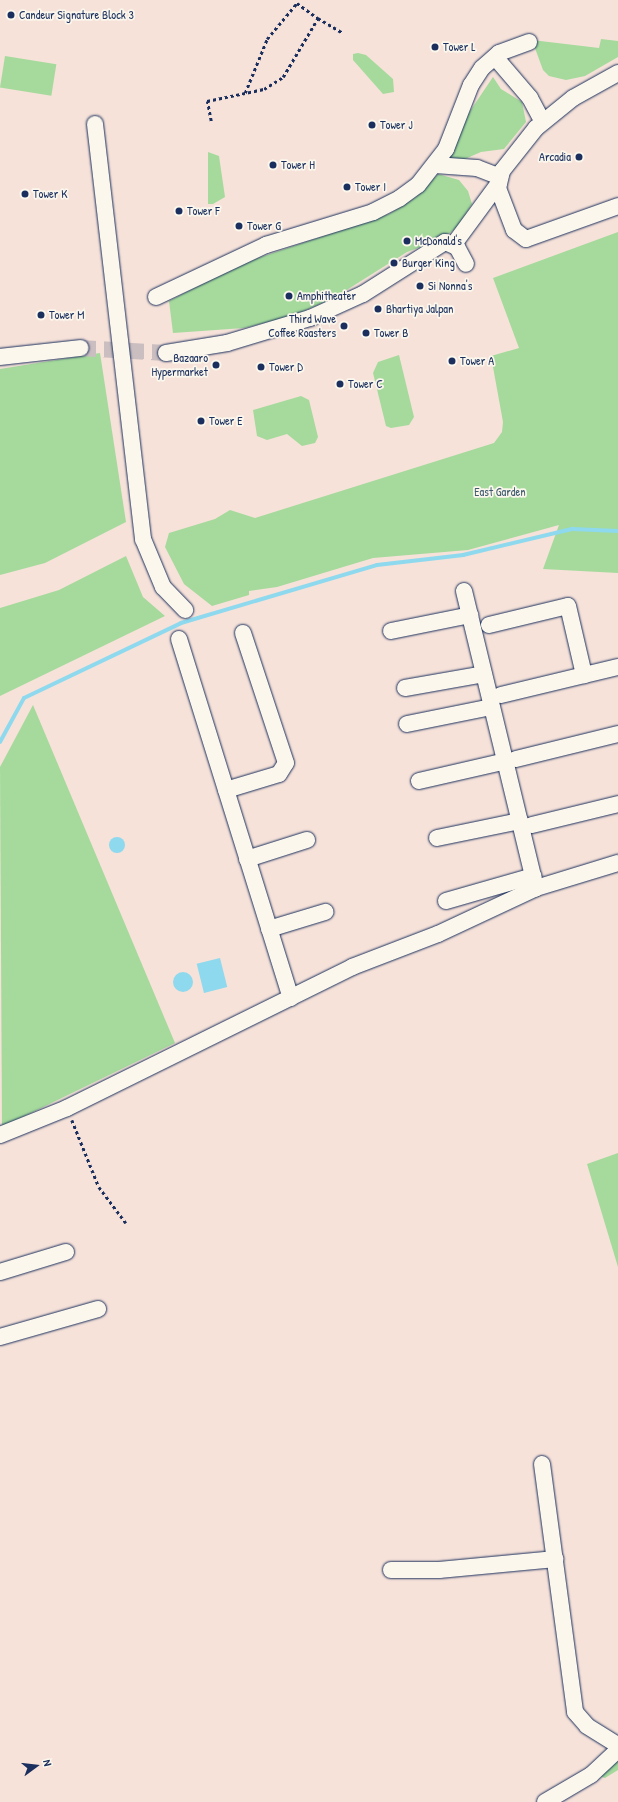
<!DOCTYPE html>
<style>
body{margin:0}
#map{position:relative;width:618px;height:1802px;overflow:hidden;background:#f6e2d9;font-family:"Patrick Hand",sans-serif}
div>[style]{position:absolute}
.green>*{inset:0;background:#a5da9c;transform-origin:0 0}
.water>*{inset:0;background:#8ed9ee;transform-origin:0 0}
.round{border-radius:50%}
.stream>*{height:4px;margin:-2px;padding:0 2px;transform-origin:2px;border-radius:2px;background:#8ed9ee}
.minor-tunnel>*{height:16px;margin-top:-8px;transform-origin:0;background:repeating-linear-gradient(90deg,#cabec0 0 16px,transparent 0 24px)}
.path>*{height:2.5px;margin-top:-1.25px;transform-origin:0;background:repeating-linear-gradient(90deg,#1b2f5e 0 3px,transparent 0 6px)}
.roads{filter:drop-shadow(0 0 1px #1b2f5e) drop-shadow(0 0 1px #1b2f5e)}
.minor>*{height:16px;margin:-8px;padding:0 8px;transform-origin:8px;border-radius:8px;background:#fbf7ec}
.dots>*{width:11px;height:11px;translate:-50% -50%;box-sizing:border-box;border:2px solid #fbf7ec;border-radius:50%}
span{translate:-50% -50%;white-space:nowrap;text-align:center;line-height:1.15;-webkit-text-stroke:3.5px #fbf7ec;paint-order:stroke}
.poi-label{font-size:12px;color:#1b2f5e}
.left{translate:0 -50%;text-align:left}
.right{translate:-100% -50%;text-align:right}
.park-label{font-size:12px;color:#3e5a6e}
.north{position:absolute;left:16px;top:1746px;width:40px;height:40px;-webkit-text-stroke:3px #fbf7ec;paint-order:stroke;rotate:75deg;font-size:11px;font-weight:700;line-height:16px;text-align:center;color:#1b2f5e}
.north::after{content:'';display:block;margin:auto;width:14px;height:18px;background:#1b2f5e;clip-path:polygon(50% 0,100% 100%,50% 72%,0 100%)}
</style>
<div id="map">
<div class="green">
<div style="clip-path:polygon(601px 39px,618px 41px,618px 57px,585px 76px,566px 80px,549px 76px,543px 70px,532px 40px,599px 48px)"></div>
<div style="clip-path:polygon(358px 53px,366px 55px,393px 79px,394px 92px,383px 94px,353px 60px,353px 54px)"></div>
<div style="left:5px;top:56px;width:52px;height:32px;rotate:9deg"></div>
<div style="clip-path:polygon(493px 77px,501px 89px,522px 102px,526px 122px,504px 149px,481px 152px,458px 162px,449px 158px,466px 117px)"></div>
<div style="clip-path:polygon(208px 152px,219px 156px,225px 197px,213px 204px,208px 204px)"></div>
<div style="clip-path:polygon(438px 174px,459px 180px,468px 191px,472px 204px,458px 226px,443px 239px,407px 252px,334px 298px,290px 317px,244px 328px,173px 333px,169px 301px,243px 263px,389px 214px,416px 197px)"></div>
<div style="clip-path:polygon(618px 232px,618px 573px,543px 569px,559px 525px,468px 550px,373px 558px,277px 587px,249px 591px,249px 595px,212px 606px,184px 584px,165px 547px,169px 533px,215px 519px,230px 510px,255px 518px,494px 443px,502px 432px,503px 422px,491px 356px,519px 348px,493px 278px)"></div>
<div style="clip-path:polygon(100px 353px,126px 522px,45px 563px,0 575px,0 369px)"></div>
<div style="clip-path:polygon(399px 355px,414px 417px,409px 425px,391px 428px,386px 426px,373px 373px,378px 362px)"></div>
<div style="clip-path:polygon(301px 396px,309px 400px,318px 437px,315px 443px,302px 446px,287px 434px,267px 440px,257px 436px,253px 410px)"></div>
<div style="clip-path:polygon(126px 556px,143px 597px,165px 616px,0 696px,0 608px,59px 590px)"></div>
<div style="clip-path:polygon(33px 705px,175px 1043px,2px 1127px,0 767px)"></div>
<div style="clip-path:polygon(618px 1153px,618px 1267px,587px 1164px)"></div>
<div style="clip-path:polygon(618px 1755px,618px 1770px,605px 1778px,596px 1775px)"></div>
</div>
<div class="water">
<div class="round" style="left:109px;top:837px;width:16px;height:16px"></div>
<div style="left:220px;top:958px;width:30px;height:24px;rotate:76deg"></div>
<div class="round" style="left:173px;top:972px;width:20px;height:20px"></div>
</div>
<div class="stream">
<div style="left:0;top:742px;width:50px;rotate:-61.4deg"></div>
<div style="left:24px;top:698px;width:174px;rotate:-25.5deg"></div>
<div style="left:181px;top:623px;width:204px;rotate:-16.5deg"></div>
<div style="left:377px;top:565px;width:87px;rotate:-6.6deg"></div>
<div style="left:463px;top:555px;width:112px;rotate:-13.4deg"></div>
<div style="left:572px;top:529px;width:46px;rotate:2.5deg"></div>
</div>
<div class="minor-tunnel">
<div style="left:80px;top:348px;width:86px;rotate:3.3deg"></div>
</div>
<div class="path">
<div style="left:245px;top:93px;width:58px;rotate:-67.8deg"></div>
<div style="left:267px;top:39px;width:47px;rotate:-50.2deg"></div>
<div style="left:297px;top:3px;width:26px;rotate:36deg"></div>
<div style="left:211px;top:121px;width:20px;rotate:-101deg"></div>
<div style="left:207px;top:101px;width:58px;rotate:-11.9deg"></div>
<div style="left:264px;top:89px;width:22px;rotate:-32deg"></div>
<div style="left:283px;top:77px;width:69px;rotate:-59.3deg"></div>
<div style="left:318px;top:18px;width:29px;rotate:31deg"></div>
<div style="left:72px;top:1120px;width:72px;rotate:68.1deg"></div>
<div style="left:99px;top:1187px;width:45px;rotate:53.1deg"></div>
</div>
<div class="roads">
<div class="minor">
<div style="left:495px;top:57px;width:54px;rotate:49.5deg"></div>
<div style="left:530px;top:98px;width:27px;rotate:62deg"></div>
<div style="left:618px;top:73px;width:51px;rotate:150.9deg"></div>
<div style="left:573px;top:98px;width:48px;rotate:141deg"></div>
<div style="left:536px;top:128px;width:55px;rotate:128.3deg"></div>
<div style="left:502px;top:171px;width:17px;rotate:103deg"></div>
<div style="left:498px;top:188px;width:45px;rotate:69.1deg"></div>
<div style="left:514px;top:230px;width:15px;rotate:37deg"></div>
<div style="left:526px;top:239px;width:98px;rotate:-19.7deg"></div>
<div style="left:95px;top:124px;width:418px;rotate:83.4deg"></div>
<div style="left:143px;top:539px;width:52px;rotate:67.4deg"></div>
<div style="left:163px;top:587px;width:32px;rotate:46deg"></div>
<div style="left:435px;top:165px;width:42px;rotate:4.1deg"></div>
<div style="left:477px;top:168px;width:25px;rotate:21deg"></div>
<div style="left:454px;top:244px;width:76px;rotate:-53.6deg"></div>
<div style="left:156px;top:297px;width:122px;rotate:-25.3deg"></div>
<div style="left:266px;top:245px;width:112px;rotate:-17.1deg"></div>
<div style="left:373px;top:212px;width:30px;rotate:-27deg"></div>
<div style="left:400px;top:198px;width:22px;rotate:-36deg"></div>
<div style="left:418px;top:185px;width:46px;rotate:-52.1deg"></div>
<div style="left:446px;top:149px;width:69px;rotate:-68.7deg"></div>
<div style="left:471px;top:85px;width:20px;rotate:-57deg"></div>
<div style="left:482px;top:68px;width:23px;rotate:-41deg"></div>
<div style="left:499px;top:53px;width:32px;rotate:-20deg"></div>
<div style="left:166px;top:353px;width:62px;rotate:-9.3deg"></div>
<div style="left:227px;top:343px;width:87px;rotate:-16.8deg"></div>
<div style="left:310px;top:318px;width:58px;rotate:-24.4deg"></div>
<div style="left:363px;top:294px;width:97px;rotate:-32.4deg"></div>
<div style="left:445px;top:242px;width:13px;rotate:23deg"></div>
<div style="left:457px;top:247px;width:19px;rotate:62deg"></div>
<div style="left:0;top:357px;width:81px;rotate:-6.4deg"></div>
<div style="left:464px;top:591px;width:306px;rotate:76.4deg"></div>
<div style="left:489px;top:625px;width:81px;rotate:-13.5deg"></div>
<div style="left:568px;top:606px;width:71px;rotate:76.9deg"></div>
<div style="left:391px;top:631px;width:81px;rotate:-11.4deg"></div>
<div style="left:179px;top:639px;width:376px;rotate:72.7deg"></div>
<div style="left:405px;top:688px;width:80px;rotate:-10deg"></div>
<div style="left:501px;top:695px;width:120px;rotate:-13.5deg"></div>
<div style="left:407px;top:724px;width:86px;rotate:-11.4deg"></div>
<div style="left:516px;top:759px;width:105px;rotate:-13.8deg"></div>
<div style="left:419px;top:781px;width:89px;rotate:-12.9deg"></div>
<div style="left:226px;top:790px;width:55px;rotate:-16.8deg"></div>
<div style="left:279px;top:774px;width:13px;rotate:-58deg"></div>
<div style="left:286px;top:763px;width:137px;rotate:-108.3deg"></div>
<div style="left:532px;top:825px;width:89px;rotate:-13.7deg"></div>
<div style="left:437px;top:838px;width:85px;rotate:-11.6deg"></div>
<div style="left:247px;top:859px;width:63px;rotate:-17.6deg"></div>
<div style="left:446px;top:901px;width:91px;rotate:-16deg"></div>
<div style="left:269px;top:929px;width:59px;rotate:-16.9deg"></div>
<div style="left:0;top:1135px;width:72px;rotate:-21.9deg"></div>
<div style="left:67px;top:1108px;width:318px;rotate:-26.3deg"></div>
<div style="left:352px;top:967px;width:92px;rotate:-21deg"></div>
<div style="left:438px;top:934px;width:108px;rotate:-25.1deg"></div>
<div style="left:536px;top:888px;width:86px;rotate:-17deg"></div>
<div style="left:0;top:1272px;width:69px;rotate:-16.9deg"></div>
<div style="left:0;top:1337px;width:102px;rotate:-15.9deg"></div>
<div style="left:542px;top:1464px;width:250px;rotate:82.4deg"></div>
<div style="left:575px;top:1712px;width:18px;rotate:49deg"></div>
<div style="left:587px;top:1726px;width:36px;rotate:32deg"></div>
<div style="left:391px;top:1570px;width:48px"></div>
<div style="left:439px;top:1570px;width:117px;rotate:-5.4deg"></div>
<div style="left:545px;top:1802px;width:53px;rotate:-30.4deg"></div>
<div style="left:591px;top:1775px;width:37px;rotate:-43deg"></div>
</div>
</div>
<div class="dots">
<div style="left:11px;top:15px;background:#1b2f5e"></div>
<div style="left:435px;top:47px;background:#1b2f5e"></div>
<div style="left:372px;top:125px;background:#1b2f5e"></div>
<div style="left:579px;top:157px;background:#1b2f5e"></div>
<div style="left:273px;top:165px;background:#1b2f5e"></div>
<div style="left:347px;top:187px;background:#1b2f5e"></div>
<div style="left:25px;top:194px;background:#1b2f5e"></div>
<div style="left:179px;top:211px;background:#1b2f5e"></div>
<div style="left:239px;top:226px;background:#1b2f5e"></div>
<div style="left:407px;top:241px;background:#1b2f5e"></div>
<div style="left:394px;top:263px;background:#1b2f5e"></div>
<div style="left:420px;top:286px;background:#1b2f5e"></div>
<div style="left:289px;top:296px;background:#1b2f5e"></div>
<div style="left:378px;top:309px;background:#1b2f5e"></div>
<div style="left:41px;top:315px;background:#1b2f5e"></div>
<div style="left:344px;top:326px;background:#1b2f5e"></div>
<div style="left:366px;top:333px;background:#1b2f5e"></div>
<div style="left:452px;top:361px;background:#1b2f5e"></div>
<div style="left:216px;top:365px;background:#1b2f5e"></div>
<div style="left:261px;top:367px;background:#1b2f5e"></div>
<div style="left:340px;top:384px;background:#1b2f5e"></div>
<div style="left:201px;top:421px;background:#1b2f5e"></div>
</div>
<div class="poi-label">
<span class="left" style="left:19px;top:15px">Candeur Signature Block 3</span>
<span class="left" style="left:443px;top:47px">Tower L</span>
<span class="left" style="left:380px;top:125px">Tower J</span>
<span class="right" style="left:571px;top:157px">Arcadia</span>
<span class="left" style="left:281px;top:165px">Tower H</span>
<span class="left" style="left:355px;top:187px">Tower I</span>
<span class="left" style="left:33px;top:194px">Tower K</span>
<span class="left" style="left:187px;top:211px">Tower F</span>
<span class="left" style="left:247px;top:226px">Tower G</span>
<span class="left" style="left:415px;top:241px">McDonald's</span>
<span class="left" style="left:402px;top:263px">Burger King</span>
<span class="left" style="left:428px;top:286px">Si Nonna's</span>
<span class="left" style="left:297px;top:296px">Amphitheater</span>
<span class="left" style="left:386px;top:309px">Bhartiya Jalpan</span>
<span class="left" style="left:49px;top:315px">Tower M</span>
<span class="right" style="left:336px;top:326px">Third Wave<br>Coffee Roasters</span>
<span class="left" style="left:374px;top:333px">Tower B</span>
<span class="right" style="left:208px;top:365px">Bazaaro<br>Hypermarket</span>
<span class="left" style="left:460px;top:361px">Tower A</span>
<span class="left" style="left:269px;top:367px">Tower D</span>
<span class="left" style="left:348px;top:384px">Tower C</span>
<span class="left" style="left:209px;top:421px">Tower E</span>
</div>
<div class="park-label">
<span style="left:500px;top:492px">East Garden</span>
</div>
<div class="north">N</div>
</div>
